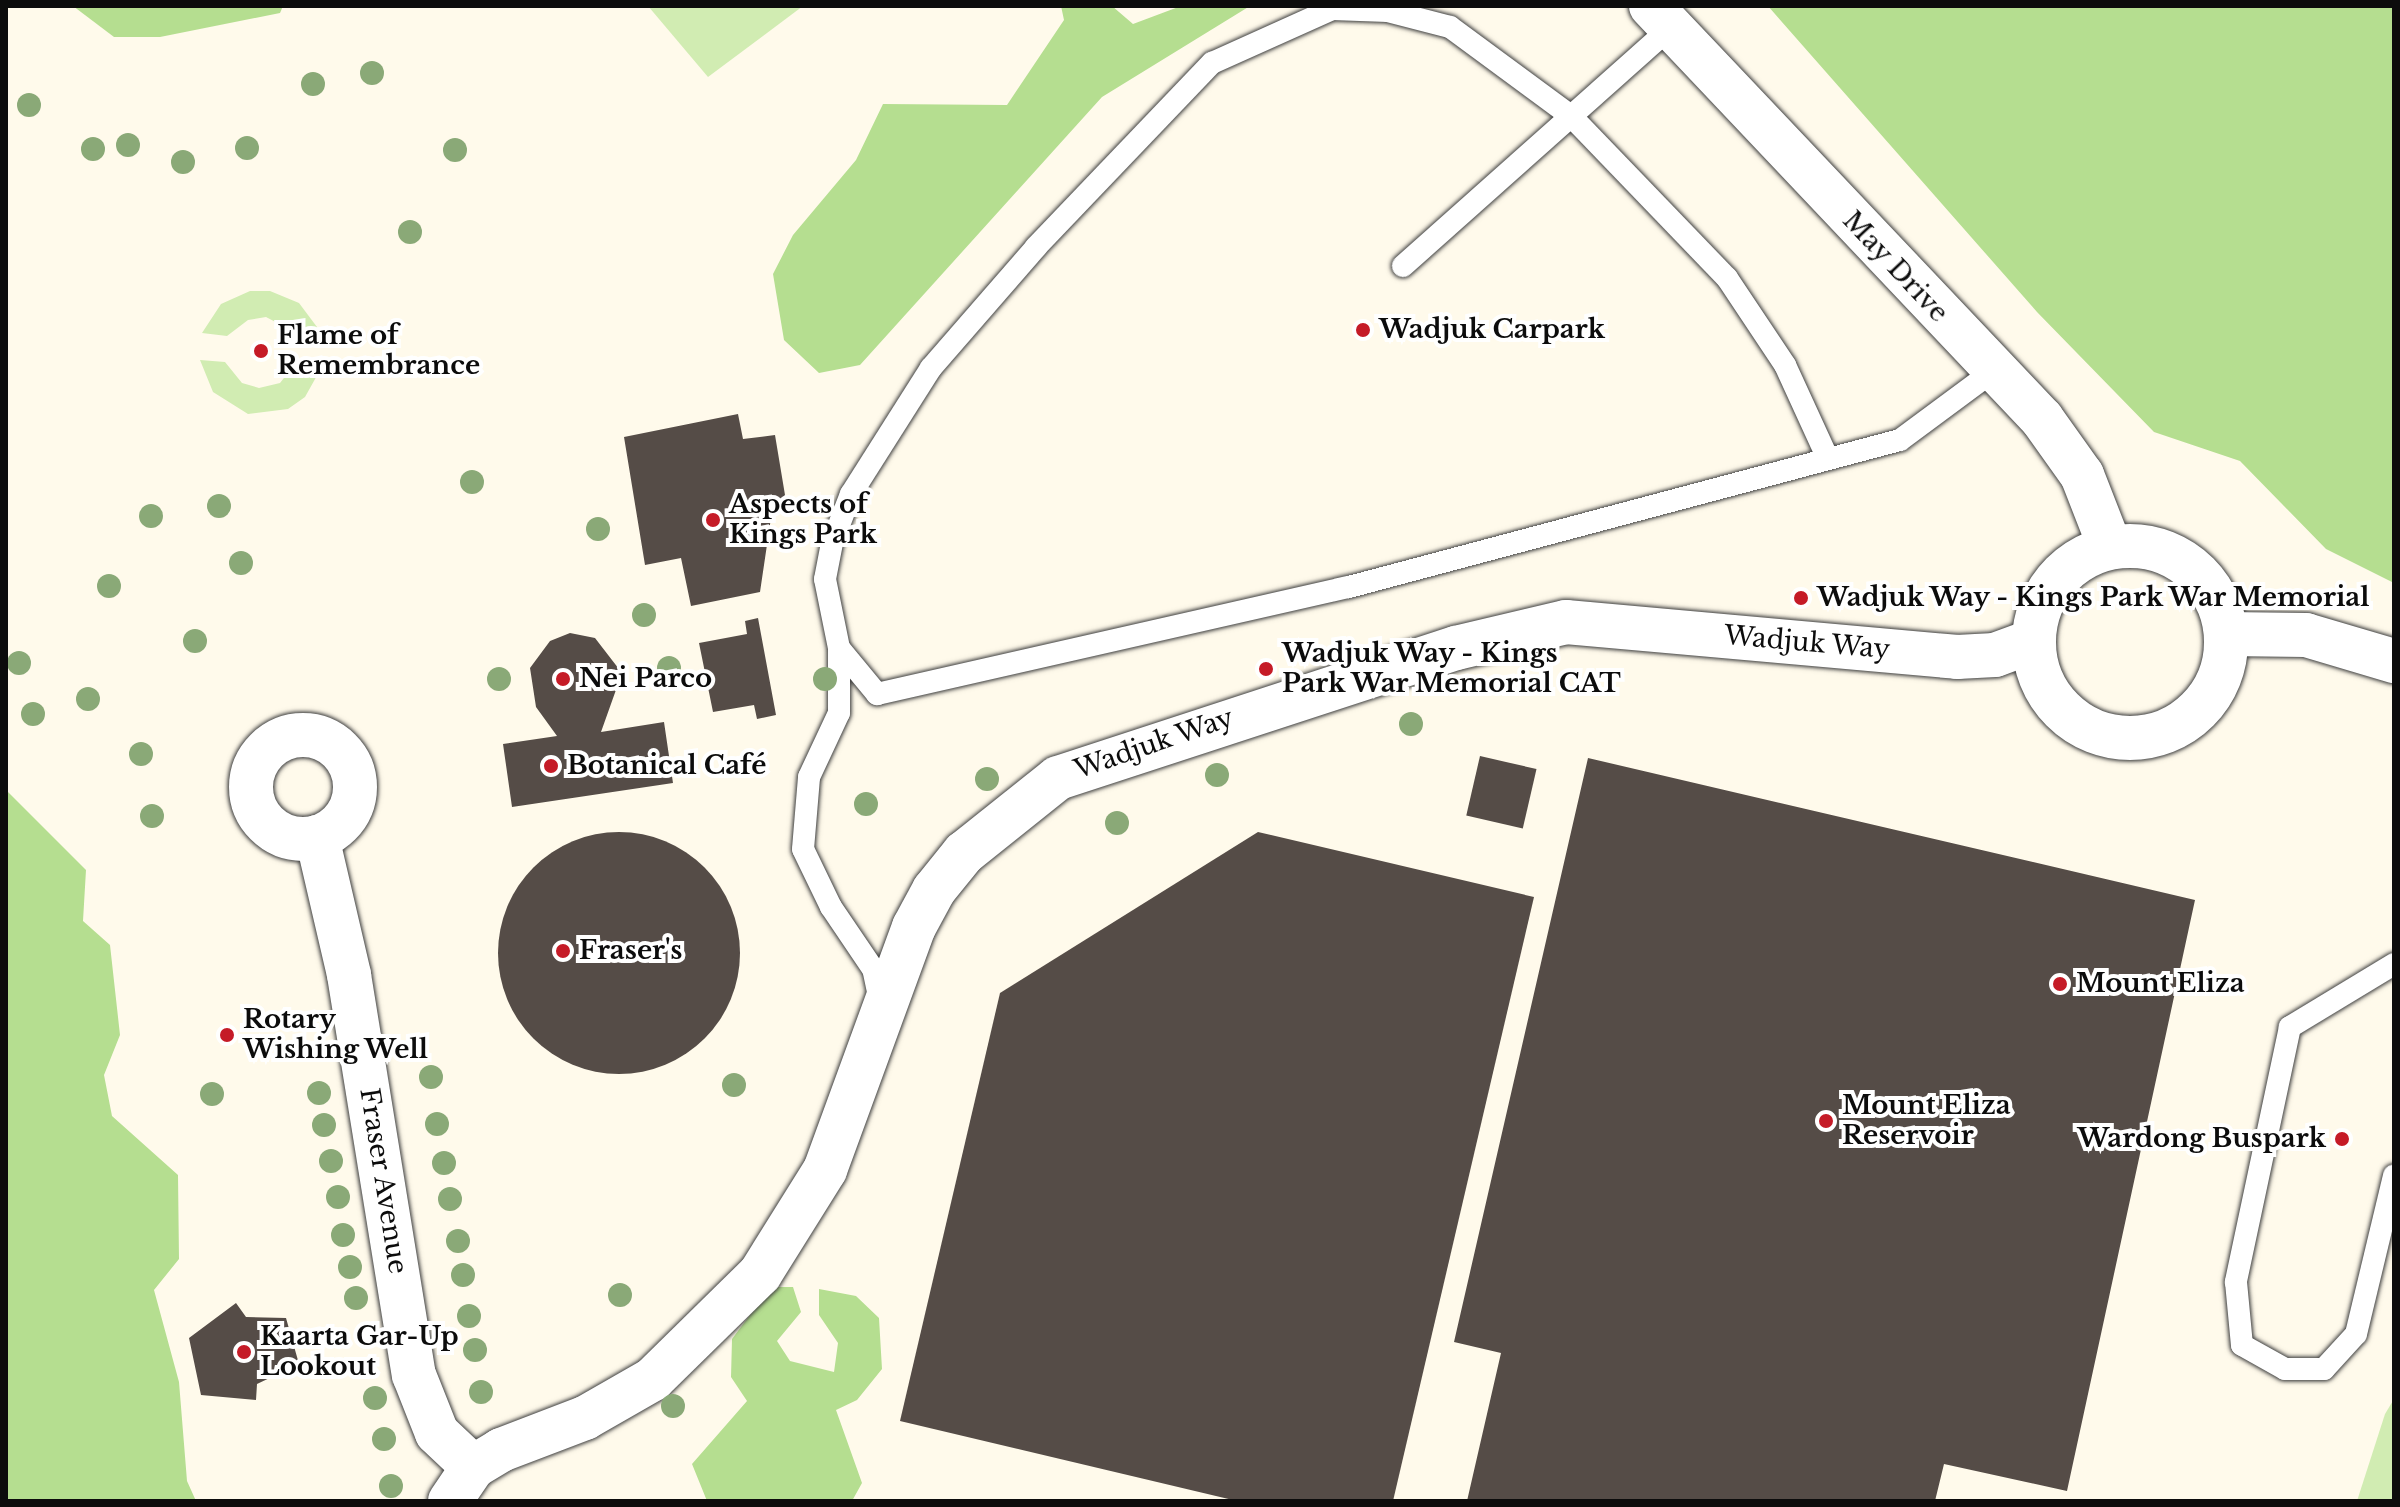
<!DOCTYPE html>
<meta charset="utf-8">
<style>
body{margin:0}
#map{position:relative;width:2400px;height:1507px;overflow:hidden;background:#fffaeb;font-family:"Libre Baskerville",serif}
div>[style]{position:absolute}
.green>*{inset:0;background:#d1ecb2}
.forest>*{inset:0;background:#b5de90}
.building>*{inset:0;background:#554c47;transform-origin:0 0}
.round{border-radius:50%}
.roads{filter:drop-shadow(0 0 2px #3f3f3f) drop-shadow(0 0 2px #3f3f3f)}
.service>*{height:22px;margin:-11px;padding:0 11px;transform-origin:11px;border-radius:11px;background:#fff}
.minor>*{height:44px;margin:-22px;padding:0 22px;transform-origin:22px;border-radius:22px;background:#fff}
.minor>.ring{margin:-22px;padding:0;box-sizing:content-box;background:none;border:44px solid #fff;border-radius:50%}
.trees>*{width:24px;height:24px;margin:-12px;border-radius:50%;background:#8aa977}
.dots>*{width:22px;height:22px;translate:-50% -50%;box-sizing:border-box;border:4px solid #fff;border-radius:50%}
span{translate:-50% -50%;white-space:nowrap;text-align:center;line-height:1.15;-webkit-text-stroke:8px #fff;paint-order:stroke}
.street-label{font-size:26px;color:#0c0c0c}
.poi-label{font-size:26px;color:#0c0c0c;font-weight:700}
.left{translate:0 -50%;text-align:left}
.right{translate:-100% -50%;text-align:right}
.frame{position:absolute;inset:0;border:8px solid #0c0c0c;pointer-events:none}
</style>
<div id="map">
<div class="green">
<div style="clip-path:polygon(648px 6px,803px 6px,708px 77px)"></div>
<div style="clip-path:polygon(250px 291px,270px 291px,299px 303px,317px 327px,321px 345px,293px 343px,285px 327px,266px 317px,248px 320px,227px 336px,202px 333px,221px 304px)"></div>
<div style="clip-path:polygon(200px 360px,225px 362px,242px 383px,259px 388px,280px 383px,291px 369px,319px 372px,305px 397px,288px 409px,248px 414px,213px 392px)"></div>
<div style="clip-path:polygon(2394px 1399px,2394px 1501px,2357px 1501px,2385px 1414px)"></div>
</div>
<div class="forest">
<div style="clip-path:polygon(73px 6px,283px 6px,280px 13px,160px 37px,114px 37px)"></div>
<div style="clip-path:polygon(1061px 6px,1112px 6px,1133px 24px,1181px 6px,1250px 6px,1102px 97px,860px 365px,819px 373px,784px 340px,773px 274px,793px 235px,856px 160px,883px 104px,1007px 105px,1064px 20px)"></div>
<div style="clip-path:polygon(1768px 6px,2394px 6px,2394px 583px,2326px 549px,2240px 461px,2154px 432px,2037px 312px)"></div>
<div style="clip-path:polygon(6px 790px,86px 870px,83px 921px,110px 945px,120px 1035px,104px 1075px,112px 1116px,178px 1175px,179px 1259px,154px 1290px,179px 1382px,187px 1481px,196px 1501px,6px 1501px)"></div>
<div style="clip-path:polygon(771px 1287px,793px 1287px,801px 1312px,777px 1341px,790px 1361px,834px 1372px,838px 1343px,819px 1315px,819px 1289px,856px 1296px,879px 1318px,882px 1369px,857px 1400px,836px 1410px,862px 1483px,852px 1501px,707px 1501px,692px 1464px,747px 1401px,731px 1377px,732px 1339px)"></div>
</div>
<div class="building">
<div style="clip-path:polygon(738px 414px,743px 439px,775px 435px,785px 495px,772px 511px,760px 592px,691px 606px,681px 558px,645px 565px,624px 437px)"></div>
<div style="clip-path:polygon(758px 618px,776px 715px,757px 719px,754px 705px,713px 712px,699px 643px,747px 634px,745px 621px)"></div>
<div style="clip-path:polygon(570px 633px,595px 638px,622px 673px,601px 732px,664px 722px,673px 783px,512px 807px,503px 744px,557px 736px,536px 707px,530px 668px,550px 641px)"></div>
<div style="left:1480px;top:756px;width:58px;height:61px;rotate:13deg"></div>
<div style="clip-path:polygon(1588px 758px,2195px 900px,2067px 1491px,1944px 1464px,1935px 1501px,1467px 1501px,1501px 1353px,1454px 1342px)"></div>
<div style="clip-path:polygon(1258px 832px,1534px 897px,1393px 1501px,1237px 1501px,900px 1421px,1000px 993px)"></div>
<div class="round" style="left:498px;top:832px;width:242px;height:242px"></div>
<div style="clip-path:polygon(236px 1303px,246px 1317px,286px 1318px,299px 1364px,257px 1384px,256px 1400px,201px 1395px,189px 1338px)"></div>
</div>
<div class="roads">
<div class="service">
<div style="left:1403px;top:266px;width:359px;rotate:-41.7deg"></div>
<div style="left:839px;top:648px;width:60px;rotate:50.4deg"></div>
<div style="left:877px;top:694px;width:484px;rotate:-12.8deg"></div>
<div style="left:1349px;top:587px;width:570px;rotate:-14.94deg"></div>
<div style="left:1900px;top:440px;width:114px;rotate:-36.5deg"></div>
<div style="left:2394px;top:964px;width:122px;rotate:148.8deg"></div>
<div style="left:2290px;top:1027px;width:261px;rotate:102deg"></div>
<div style="left:2236px;top:1282px;width:63px;rotate:84.6deg"></div>
<div style="left:2242px;top:1345px;width:49px;rotate:29.2deg"></div>
<div style="left:2285px;top:1369px;width:39px"></div>
<div style="left:2324px;top:1369px;width:47px;rotate:-47.6deg"></div>
<div style="left:2356px;top:1334px;width:163px;rotate:-76.5deg"></div>
<div style="left:880px;top:1001px;width:33px;rotate:-102deg"></div>
<div style="left:873px;top:969px;width:75px;rotate:-124.1deg"></div>
<div style="left:831px;top:907px;width:64px;rotate:-115.8deg"></div>
<div style="left:803px;top:849px;width:72px;rotate:-85.2deg"></div>
<div style="left:809px;top:777px;width:71px;rotate:-64.9deg"></div>
<div style="left:839px;top:713px;width:65px;rotate:-90deg"></div>
<div style="left:839px;top:648px;width:70px;rotate:-101.5deg"></div>
<div style="left:825px;top:579px;width:37px;rotate:-79deg"></div>
<div style="left:832px;top:543px;width:53px;rotate:-68.8deg"></div>
<div style="left:851px;top:494px;width:149px;rotate:-57.6deg"></div>
<div style="left:931px;top:368px;width:160px;rotate:-49deg"></div>
<div style="left:1036px;top:247px;width:255px;rotate:-46.3deg"></div>
<div style="left:1212px;top:63px;width:132px;rotate:-24.2deg"></div>
<div style="left:1332px;top:9px;width:56px;rotate:2deg"></div>
<div style="left:1388px;top:11px;width:64px;rotate:14.5deg"></div>
<div style="left:1450px;top:27px;width:152px;rotate:36.4deg"></div>
<div style="left:1572px;top:117px;width:223px;rotate:46.1deg"></div>
<div style="left:1727px;top:278px;width:105px;rotate:56.3deg"></div>
<div style="left:1785px;top:365px;width:103px;rotate:65.4deg"></div>
</div>
<div class="minor">
<div style="left:1651px;top:6px;width:569px;rotate:46.57deg"></div>
<div style="left:2042px;top:419px;width:69px;rotate:54.5deg"></div>
<div style="left:2082px;top:475px;width:77px;rotate:68.7deg"></div>
<div class="ring" style="left:2034px;top:546px;width:148px;height:148px"></div>
<div style="left:2226px;top:634px;width:80px;rotate:0.7deg"></div>
<div style="left:2306px;top:635px;width:92px;rotate:16.5deg"></div>
<div class="ring" style="left:251px;top:735px;width:60px;height:60px"></div>
<div style="left:317px;top:837px;width:142px;rotate:76.9deg"></div>
<div style="left:349px;top:975px;width:405px;rotate:80.8deg"></div>
<div style="left:414px;top:1375px;width:62px;rotate:68.4deg"></div>
<div style="left:437px;top:1433px;width:50px;rotate:43.4deg"></div>
<div style="left:450px;top:1501px;width:41px;rotate:-55.9deg"></div>
<div style="left:473px;top:1467px;width:33px;rotate:-31deg"></div>
<div style="left:501px;top:1450px;width:90px;rotate:-20.9deg"></div>
<div style="left:585px;top:1418px;width:78px;rotate:-29.8deg"></div>
<div style="left:653px;top:1379px;width:150px;rotate:-44.5deg"></div>
<div style="left:760px;top:1274px;width:123px;rotate:-58deg"></div>
<div style="left:825px;top:1170px;width:259px;rotate:-69.9deg"></div>
<div style="left:914px;top:927px;width:42px;rotate:-61.6deg"></div>
<div style="left:934px;top:890px;width:48px;rotate:-51deg"></div>
<div style="left:964px;top:853px;width:120px;rotate:-38.6deg"></div>
<div style="left:1058px;top:778px;width:419px;rotate:-18.1deg"></div>
<div style="left:1456px;top:648px;width:113px;rotate:-13.3deg"></div>
<div style="left:1566px;top:622px;width:393px;rotate:5.1deg"></div>
<div style="left:1957px;top:657px;width:38px;rotate:-3deg"></div>
<div style="left:1995px;top:655px;width:40px;rotate:-20.2deg"></div>
</div>
</div>
<div class="trees">
<div style="left:372px;top:73px"></div>
<div style="left:313px;top:84px"></div>
<div style="left:29px;top:105px"></div>
<div style="left:128px;top:145px"></div>
<div style="left:247px;top:148px"></div>
<div style="left:93px;top:149px"></div>
<div style="left:455px;top:150px"></div>
<div style="left:183px;top:162px"></div>
<div style="left:410px;top:232px"></div>
<div style="left:472px;top:482px"></div>
<div style="left:219px;top:506px"></div>
<div style="left:151px;top:516px"></div>
<div style="left:598px;top:529px"></div>
<div style="left:241px;top:563px"></div>
<div style="left:109px;top:586px"></div>
<div style="left:644px;top:615px"></div>
<div style="left:195px;top:641px"></div>
<div style="left:19px;top:663px"></div>
<div style="left:669px;top:668px"></div>
<div style="left:499px;top:679px"></div>
<div style="left:825px;top:679px"></div>
<div style="left:88px;top:699px"></div>
<div style="left:33px;top:714px"></div>
<div style="left:1411px;top:724px"></div>
<div style="left:141px;top:754px"></div>
<div style="left:1217px;top:775px"></div>
<div style="left:987px;top:779px"></div>
<div style="left:866px;top:804px"></div>
<div style="left:152px;top:816px"></div>
<div style="left:1117px;top:823px"></div>
<div style="left:431px;top:1077px"></div>
<div style="left:734px;top:1085px"></div>
<div style="left:319px;top:1093px"></div>
<div style="left:212px;top:1094px"></div>
<div style="left:437px;top:1124px"></div>
<div style="left:324px;top:1125px"></div>
<div style="left:331px;top:1161px"></div>
<div style="left:444px;top:1163px"></div>
<div style="left:338px;top:1197px"></div>
<div style="left:450px;top:1199px"></div>
<div style="left:343px;top:1235px"></div>
<div style="left:458px;top:1241px"></div>
<div style="left:350px;top:1267px"></div>
<div style="left:463px;top:1275px"></div>
<div style="left:620px;top:1295px"></div>
<div style="left:356px;top:1298px"></div>
<div style="left:469px;top:1316px"></div>
<div style="left:475px;top:1350px"></div>
<div style="left:481px;top:1392px"></div>
<div style="left:375px;top:1398px"></div>
<div style="left:673px;top:1406px"></div>
<div style="left:384px;top:1439px"></div>
<div style="left:391px;top:1486px"></div>
</div>
<div class="dots">
<div style="left:1363px;top:330px;background:#c51b27"></div>
<div style="left:261px;top:351px;background:#c51b27"></div>
<div style="left:713px;top:520px;background:#c51b27"></div>
<div style="left:1801px;top:598px;background:#c51b27"></div>
<div style="left:1266px;top:669px;background:#c51b27"></div>
<div style="left:563px;top:679px;background:#c51b27"></div>
<div style="left:551px;top:766px;background:#c51b27"></div>
<div style="left:563px;top:951px;background:#c51b27"></div>
<div style="left:2060px;top:984px;background:#c51b27"></div>
<div style="left:227px;top:1035px;background:#c51b27"></div>
<div style="left:1826px;top:1121px;background:#c51b27"></div>
<div style="left:2342px;top:1139px;background:#c51b27"></div>
<div style="left:244px;top:1352px;background:#c51b27"></div>
</div>
<div class="street-label">
<span style="left:1895px;top:267px;rotate:47deg">May Drive</span>
<span style="left:1807px;top:643px;rotate:5deg">Wadjuk Way</span>
<span style="left:1154px;top:744px;rotate:-19deg">Wadjuk Way</span>
<span style="left:383px;top:1181px;rotate:81deg">Fraser Avenue</span>
</div>
<div class="poi-label">
<span class="left" style="left:1379px;top:330px">Wadjuk Carpark</span>
<span class="left" style="left:277px;top:351px">Flame of<br>Remembrance</span>
<span class="left" style="left:729px;top:520px">Aspects of<br>Kings Park</span>
<span class="left" style="left:1817px;top:598px">Wadjuk Way - Kings Park War Memorial</span>
<span class="left" style="left:1282px;top:669px">Wadjuk Way - Kings<br>Park War Memorial CAT</span>
<span class="left" style="left:579px;top:679px">Nei Parco</span>
<span class="left" style="left:567px;top:766px">Botanical Café</span>
<span class="left" style="left:579px;top:951px">Fraser's</span>
<span class="left" style="left:2076px;top:984px">Mount Eliza</span>
<span class="left" style="left:243px;top:1035px">Rotary<br>Wishing Well</span>
<span class="left" style="left:1842px;top:1121px">Mount Eliza<br>Reservoir</span>
<span class="right" style="left:2326px;top:1139px">Wardong Buspark</span>
<span class="left" style="left:260px;top:1352px">Kaarta Gar-Up<br>Lookout</span>
</div>
<div class="frame"></div>
</div>
